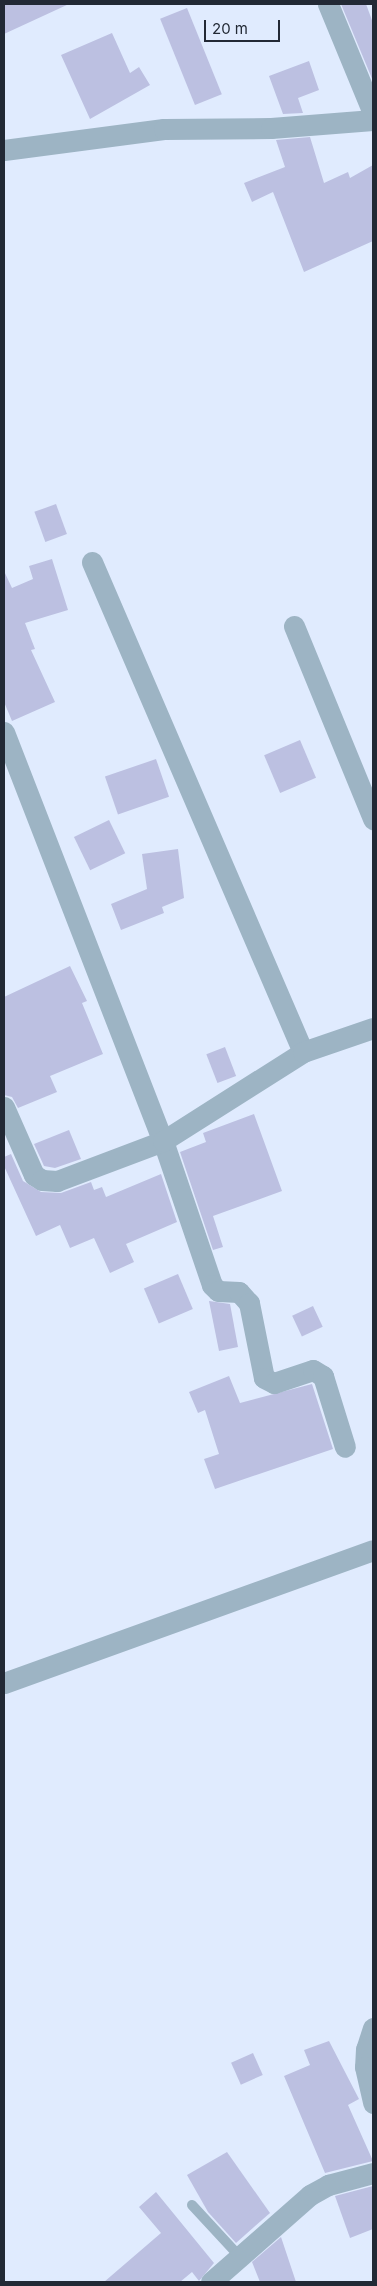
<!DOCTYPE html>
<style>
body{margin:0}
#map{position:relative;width:377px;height:2286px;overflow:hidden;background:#e0ebfe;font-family:Inter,sans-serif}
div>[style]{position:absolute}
.building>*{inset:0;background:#bcc0e1;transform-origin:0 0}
.service>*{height:10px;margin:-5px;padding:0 5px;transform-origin:5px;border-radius:5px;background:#9db4c4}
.minor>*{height:21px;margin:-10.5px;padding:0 10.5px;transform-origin:10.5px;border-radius:10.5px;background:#9db4c4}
span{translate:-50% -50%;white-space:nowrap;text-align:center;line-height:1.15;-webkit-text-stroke:4px #e0ebfe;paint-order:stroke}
.frame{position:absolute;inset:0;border:5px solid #222935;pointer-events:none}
.scale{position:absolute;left:204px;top:20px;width:76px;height:22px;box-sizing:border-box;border:2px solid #222935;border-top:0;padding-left:6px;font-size:15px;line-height:18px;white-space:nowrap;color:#222935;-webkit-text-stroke:4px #e0ebfe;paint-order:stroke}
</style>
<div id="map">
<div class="building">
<div style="clip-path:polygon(4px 4px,69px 4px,4px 34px)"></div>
<div style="clip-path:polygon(341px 4px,366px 4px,373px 23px,373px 81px)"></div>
<div style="left:187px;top:8px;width:93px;height:29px;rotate:68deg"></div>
<div style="clip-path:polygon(112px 33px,130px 73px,139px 67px,150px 85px,90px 119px,61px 55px)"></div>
<div style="clip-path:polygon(309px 61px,319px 90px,298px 98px,303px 113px,283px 114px,269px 76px)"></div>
<div style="clip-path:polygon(310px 137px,324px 183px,348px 172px,350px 178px,373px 165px,373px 241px,304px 272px,273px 192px,252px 202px,244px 183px,285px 167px,276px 140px)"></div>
<div style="left:56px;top:504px;width:32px;height:23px;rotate:70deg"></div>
<div style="clip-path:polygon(52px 559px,68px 610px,25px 623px,35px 649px,31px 650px,55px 702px,12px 721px,4px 702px,4px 571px,12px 588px,33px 579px,29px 566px)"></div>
<div style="left:300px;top:740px;width:41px;height:39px;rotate:67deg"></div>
<div style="left:156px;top:759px;width:40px;height:54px;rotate:71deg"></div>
<div style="left:109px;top:820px;width:37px;height:39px;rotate:64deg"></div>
<div style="clip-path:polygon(178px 849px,184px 898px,162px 907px,164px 913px,121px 930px,111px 904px,147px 889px,142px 854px)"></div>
<div style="clip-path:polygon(70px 966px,87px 1001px,82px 1003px,103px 1054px,50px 1076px,57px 1092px,18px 1108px,12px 1097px,4px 1095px,4px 997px)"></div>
<div style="left:225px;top:1047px;width:31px;height:20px;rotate:69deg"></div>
<div style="clip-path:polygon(254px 1114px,282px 1191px,213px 1216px,223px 1247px,213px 1250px,180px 1152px,206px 1142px,203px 1133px)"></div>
<div style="clip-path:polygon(69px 1130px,81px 1159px,55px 1168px,44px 1166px,34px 1144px)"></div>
<div style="clip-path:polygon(11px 1154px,23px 1181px,41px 1192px,61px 1193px,91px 1182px,94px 1190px,102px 1187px,106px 1197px,161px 1174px,177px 1222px,126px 1244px,134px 1262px,110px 1273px,94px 1238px,70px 1248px,60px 1225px,36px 1236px,4px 1166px,4px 1157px)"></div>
<div style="left:178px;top:1274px;width:38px;height:37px;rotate:67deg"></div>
<div style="clip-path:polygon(209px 1301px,230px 1304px,238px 1347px,219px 1351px)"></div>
<div style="left:313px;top:1306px;width:23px;height:23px;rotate:65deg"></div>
<div style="clip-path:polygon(229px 1376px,240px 1403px,312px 1384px,333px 1449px,215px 1489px,204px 1459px,219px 1454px,205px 1410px,198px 1413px,189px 1392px)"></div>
<div style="clip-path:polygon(329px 2041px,359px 2099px,348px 2105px,373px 2161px,325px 2173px,284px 2076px,310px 2065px,304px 2050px)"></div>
<div style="left:253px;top:2053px;width:24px;height:24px;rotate:66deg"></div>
<div style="clip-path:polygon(227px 2152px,270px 2213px,236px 2243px,208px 2212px,187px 2175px)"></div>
<div style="clip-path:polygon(373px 2186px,373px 2229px,350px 2238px,335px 2196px)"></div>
<div style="clip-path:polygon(156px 2192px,214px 2263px,199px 2281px,192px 2272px,180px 2282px,104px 2282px,161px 2233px,139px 2207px)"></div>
<div style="clip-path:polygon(281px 2237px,296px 2282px,260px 2282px,252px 2262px)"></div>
</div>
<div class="service">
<div style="left:192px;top:2205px;width:69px;rotate:47.3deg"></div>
</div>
<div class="minor">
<div style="left:328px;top:4px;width:118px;rotate:67.6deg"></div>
<div style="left:4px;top:150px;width:161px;rotate:-7.5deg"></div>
<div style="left:164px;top:129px;width:107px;rotate:-0.5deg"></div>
<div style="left:271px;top:128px;width:102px;rotate:-4.5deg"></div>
<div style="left:92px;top:562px;width:533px;rotate:66.7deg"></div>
<div style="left:294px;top:626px;width:209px;rotate:67.7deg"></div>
<div style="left:4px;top:732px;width:439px;rotate:68.8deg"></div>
<div style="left:163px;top:1141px;width:152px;rotate:71.2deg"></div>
<div style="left:212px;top:1285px;width:8px;rotate:45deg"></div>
<div style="left:218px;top:1291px;width:21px;rotate:3deg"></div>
<div style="left:239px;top:1292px;width:15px;rotate:48deg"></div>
<div style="left:249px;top:1303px;width:76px;rotate:78.7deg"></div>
<div style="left:264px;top:1378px;width:11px;rotate:27deg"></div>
<div style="left:274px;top:1383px;width:41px;rotate:-18.4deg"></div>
<div style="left:313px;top:1370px;width:12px;rotate:31deg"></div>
<div style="left:323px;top:1376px;width:74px;rotate:72.8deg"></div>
<div style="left:4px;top:1107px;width:74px;rotate:66.2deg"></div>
<div style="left:34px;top:1175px;width:9px;rotate:32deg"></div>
<div style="left:42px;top:1180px;width:15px;rotate:4deg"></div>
<div style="left:57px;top:1181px;width:113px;rotate:-20.7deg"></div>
<div style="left:163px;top:1141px;width:166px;rotate:-32.4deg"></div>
<div style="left:303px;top:1052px;width:74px;rotate:-18.9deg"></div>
<div style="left:4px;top:1683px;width:392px;rotate:-19.8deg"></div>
<div style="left:373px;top:2028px;width:22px;rotate:108deg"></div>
<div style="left:366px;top:2049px;width:18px;rotate:93deg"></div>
<div style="left:365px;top:2067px;width:37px;rotate:77deg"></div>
<div style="left:211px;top:2282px;width:132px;rotate:-41.3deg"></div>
<div style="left:310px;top:2195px;width:21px;rotate:-29deg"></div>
<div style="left:328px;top:2185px;width:47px;rotate:-14.9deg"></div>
</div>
<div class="frame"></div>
<div class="scale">20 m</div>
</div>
